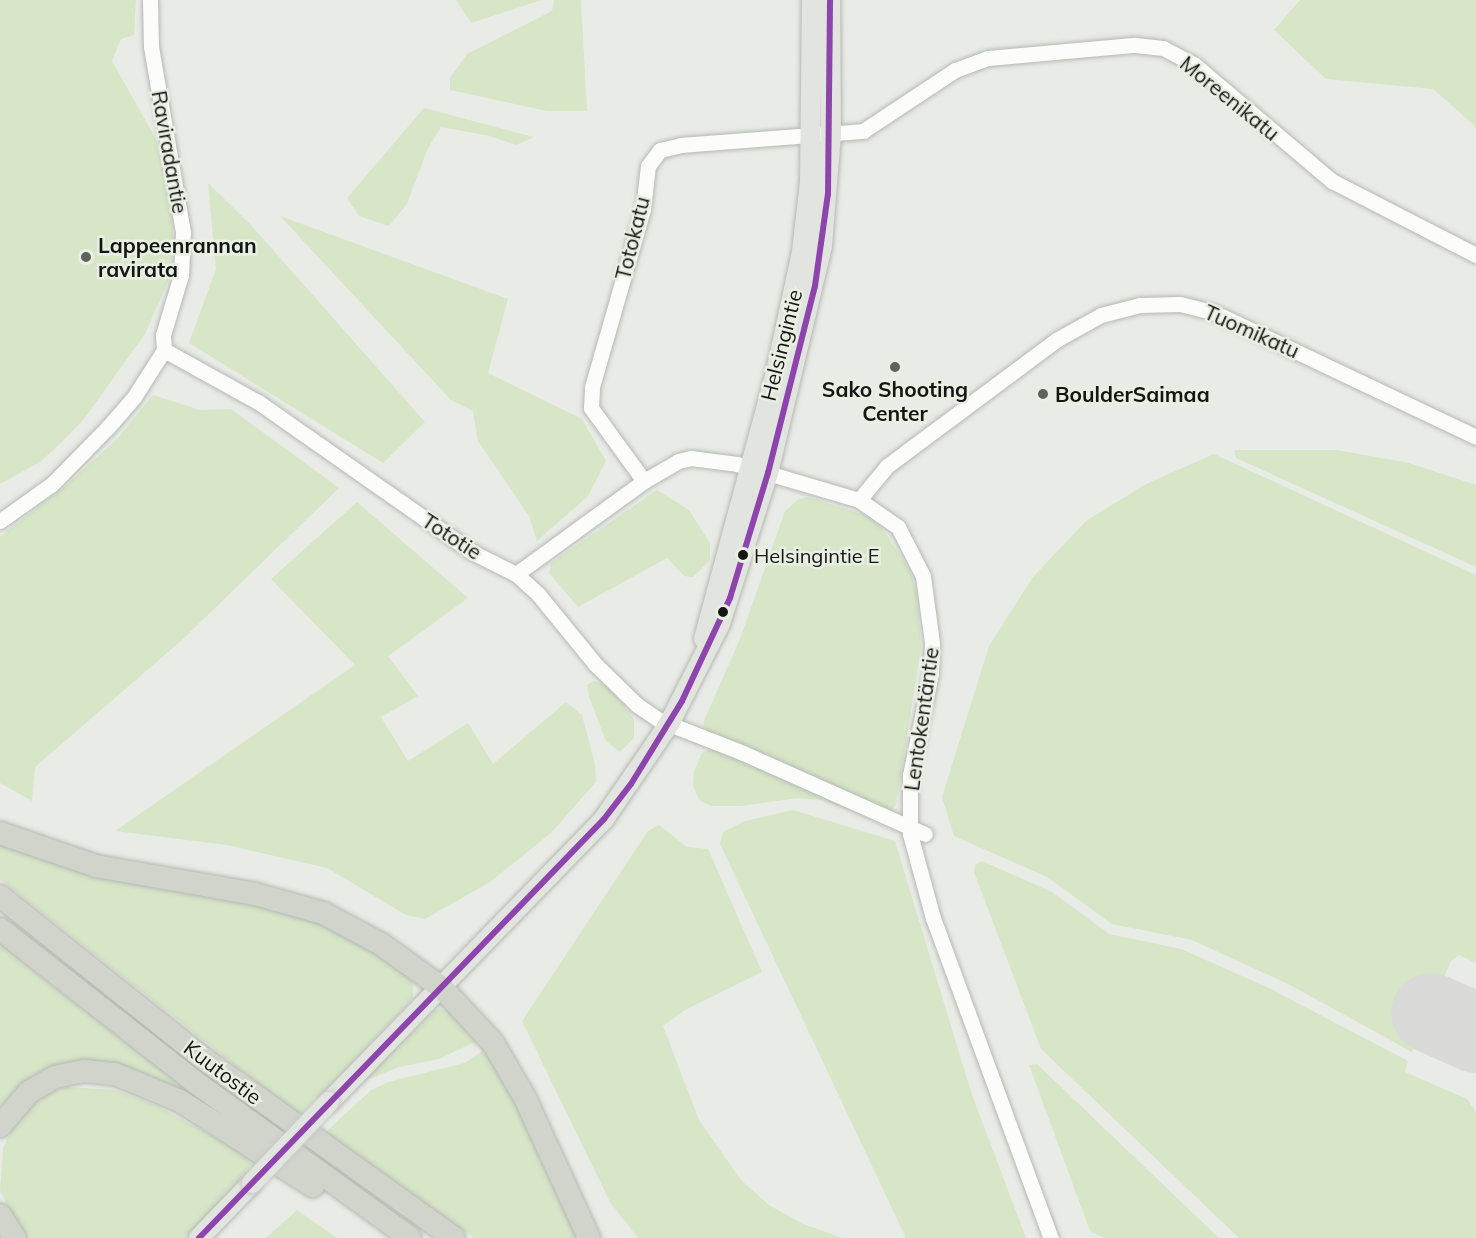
<!DOCTYPE html>
<meta charset="utf-8">
<style>
body{margin:0}
#map{position:relative;width:1476px;height:1238px;overflow:hidden;background:#e9ece6;font-family:Mulish,sans-serif}
div>[style]{position:absolute}
.green>*{inset:0;background:#d6e6c7}
.runway>*{height:80px;margin:-40px;padding:0 40px;transform-origin:40px;border-radius:40px;background:#dadbd8}
.roads{filter:drop-shadow(0 0 2px #b6b8b4) drop-shadow(0 0 2px #b6b8b4)}
.minor>*{height:15px;margin:-7.5px;padding:0 7.5px;transform-origin:7.5px;border-radius:7.5px;background:#fcfcfb}
.major>*{height:20px;margin:-10px;padding:0 10px;transform-origin:10px;border-radius:10px;background:#e1e4df}
.highway>*{height:22px;margin:-11px;padding:0 11px;transform-origin:11px;border-radius:11px;background:#d0d4cb}
.bridges{filter:drop-shadow(0 0 2px #c8c9c7) drop-shadow(0 0 2px #c8c9c7)}
.major-bridge>*{height:20px;margin:-10px;padding:0 10px;transform-origin:10px;border-radius:10px;background:#e1e4df}
.bus-1>*{height:6px;margin:-3px;padding:0 3px;transform-origin:3px;border-radius:3px;background:#8e44ad}
.dots>*{width:16px;height:16px;translate:-50% -50%;box-sizing:border-box;border:3px solid #e9efe3;border-radius:50%}
span{translate:-50% -50%;white-space:nowrap;text-align:center;line-height:1.15;-webkit-text-stroke:5px #e9efe3;paint-order:stroke}
.bus-label{font-size:20px;color:#141612}
.left{translate:0 -50%;text-align:left}
.street-label{font-size:21px;color:#141612}
.poi-label{font-size:21px;color:#141612;font-weight:700}
</style>
<div id="map">
<div class="green">
<div style="clip-path:polygon(0 0,136px 0,134px 35px,121px 39px,112px 61px,156px 139px,171px 203px,173px 238px,170px 277px,145px 334px,84px 419px,62px 442px,40px 462px,0 484px)"></div>
<div style="clip-path:polygon(456px 0,542px 0,471px 23px)"></div>
<div style="clip-path:polygon(554px 0,581px 0,587px 111px,547px 111px,450px 90px,450px 78px,467px 54px,552px 11px)"></div>
<div style="clip-path:polygon(1300px 0,1476px 0,1476px 127px,1433px 89px,1326px 79px,1274px 30px)"></div>
<div style="clip-path:polygon(424px 108px,534px 137px,516px 145px,490px 136px,441px 127px,427px 150px,407px 204px,389px 226px,359px 216px,347px 198px)"></div>
<div style="clip-path:polygon(208px 183px,251px 225px,425px 422px,383px 463px,189px 343px,216px 269px)"></div>
<div style="clip-path:polygon(280px 216px,508px 299px,488px 373px,582px 419px,606px 461px,588px 496px,537px 541px,529px 516px,478px 441px,473px 411px,451px 400px)"></div>
<div style="clip-path:polygon(153px 395px,200px 410px,231px 409px,339px 488px,182px 640px,35px 767px,32px 801px,0 783px,0 536px,60px 491px,118px 438px)"></div>
<div style="clip-path:polygon(1234px 450px,1337px 450px,1409px 463px,1476px 485px,1476px 567px,1236px 458px)"></div>
<div style="clip-path:polygon(1214px 454px,1476px 575px,1476px 963px,1459px 955px,1451px 961px,1412px 1052px,1290px 985px,1192px 940px,1112px 924px,1047px 877px,954px 836px,942px 797px,989px 646px,1033px 577px,1086px 521px,1146px 484px)"></div>
<div style="clip-path:polygon(657px 490px,689px 510px,710px 543px,710px 560px,693px 577px,684px 576px,667px 558px,578px 607px,549px 573px,551px 563px)"></div>
<div style="clip-path:polygon(808px 497px,865px 515px,881px 527px,910px 570px,917px 595px,921px 647px,896px 805px,889px 811px,707px 731px,703px 723px,740px 639px,785px 511px,799px 499px)"></div>
<div style="clip-path:polygon(357px 502px,468px 598px,388px 656px,418px 696px,381px 717px,408px 761px,468px 723px,493px 764px,566px 702px,582px 715px,595px 764px,596px 782px,551px 833px,490px 882px,425px 919px,406px 915px,327px 868px,227px 845px,115px 831px,355px 665px,271px 579px)"></div>
<div style="clip-path:polygon(594px 681px,608px 686px,634px 719px,634px 738px,620px 752px,606px 741px,589px 697px,587px 685px)"></div>
<div style="clip-path:polygon(712px 749px,876px 815px,876px 821px,822px 800px,798px 798px,741px 806px,711px 806px,699px 800px,693px 785px,694px 771px,702px 753px)"></div>
<div style="clip-path:polygon(793px 810px,895px 841px,971px 1092px,1026px 1238px,906px 1238px,720px 844px,723px 832px,745px 821px)"></div>
<div style="clip-path:polygon(659px 825px,687px 847px,708px 849px,762px 972px,685px 1010px,663px 1026px,699px 1120px,741px 1180px,769px 1205px,803px 1224px,843px 1238px,638px 1238px,610px 1202px,522px 1021px,648px 831px)"></div>
<div style="clip-path:polygon(0 844px,285px 908px,353px 936px,405px 974px,413px 984px,413px 998px,300px 1117px,0 879px)"></div>
<div style="clip-path:polygon(982px 861px,1052px 892px,1109px 934px,1181px 949px,1267px 987px,1408px 1061px,1405px 1072px,1467px 1099px,1476px 1112px,1476px 1238px,1239px 1238px,1041px 1049px,974px 872px,975px 865px)"></div>
<div style="clip-path:polygon(0 942px,40px 976px,214px 1110px,92px 1061px,70px 1062px,36px 1074px,0 1106px)"></div>
<div style="clip-path:polygon(439px 1009px,451px 1011px,481px 1039px,439px 1059px,399px 1067px,364px 1081px,433px 1011px)"></div>
<div style="clip-path:polygon(487px 1048px,498px 1064px,579px 1238px,474px 1238px,325px 1133px,371px 1090px,388px 1082px,465px 1063px)"></div>
<div style="clip-path:polygon(1037px 1064px,1219px 1238px,1104px 1238px,1090px 1231px,1029px 1065px)"></div>
<div style="clip-path:polygon(67px 1087px,115px 1090px,155px 1105px,259px 1161px,186px 1238px,24px 1238px,0 1191px,3px 1148px,17px 1119px,28px 1107px,47px 1094px)"></div>
<div style="clip-path:polygon(297px 1210px,337px 1238px,266px 1238px)"></div>
</div>
<div class="runway">
<div style="left:1431px;top:1013px;width:49px;rotate:24deg"></div>
</div>
<div class="roads">
<div class="minor">
<div style="left:164px;top:350px;width:107px;rotate:29deg"></div>
<div style="left:258px;top:402px;width:261px;rotate:35deg"></div>
<div style="left:472px;top:552px;width:49px;rotate:26.6deg"></div>
<div style="left:516px;top:574px;width:30px;rotate:42deg"></div>
<div style="left:538px;top:594px;width:90px;rotate:50.8deg"></div>
<div style="left:595px;top:664px;width:59px;rotate:44.3deg"></div>
<div style="left:637px;top:705px;width:27px;rotate:34deg"></div>
<div style="left:659px;top:720px;width:90px;rotate:21.4deg"></div>
<div style="left:743px;top:753px;width:199px;rotate:24deg"></div>
<div style="left:644px;top:481px;width:90px;rotate:-126deg"></div>
<div style="left:591px;top:408px;width:21px;rotate:-87deg"></div>
<div style="left:592px;top:387px;width:185px;rotate:-74deg"></div>
<div style="left:643px;top:209px;width:43px;rotate:-83.4deg"></div>
<div style="left:648px;top:166px;width:20px;rotate:-53deg"></div>
<div style="left:660px;top:150px;width:22px;rotate:-13deg"></div>
<div style="left:681px;top:145px;width:183px;rotate:-4.4deg"></div>
<div style="left:863px;top:131px;width:110px;rotate:-33.5deg"></div>
<div style="left:955px;top:70px;width:35px;rotate:-20deg"></div>
<div style="left:988px;top:58px;width:148px;rotate:-5.1deg"></div>
<div style="left:1135px;top:45px;width:28px;rotate:6deg"></div>
<div style="left:1163px;top:48px;width:36px;rotate:28deg"></div>
<div style="left:1195px;top:65px;width:180px;rotate:40.3deg"></div>
<div style="left:1332px;top:181px;width:162px;rotate:27.2deg"></div>
<div style="left:859px;top:500px;width:44px;rotate:-50.5deg"></div>
<div style="left:887px;top:466px;width:211px;rotate:-36.7deg"></div>
<div style="left:1056px;top:340px;width:51px;rotate:-29.1deg"></div>
<div style="left:1101px;top:315px;width:40px;rotate:-14.4deg"></div>
<div style="left:1140px;top:305px;width:40px;rotate:-1.4deg"></div>
<div style="left:1180px;top:304px;width:34px;rotate:14deg"></div>
<div style="left:1213px;top:312px;width:291px;rotate:25.4deg"></div>
<div style="left:0;top:521px;width:64px;rotate:-35.4deg"></div>
<div style="left:52px;top:484px;width:80px;rotate:-45.5deg"></div>
<div style="left:108px;top:427px;width:40px;rotate:-49deg"></div>
<div style="left:134px;top:397px;width:56px;rotate:-57.4deg"></div>
<div style="left:164px;top:350px;width:15px;rotate:-94deg"></div>
<div style="left:163px;top:335px;width:63px;rotate:-73.3deg"></div>
<div style="left:181px;top:275px;width:43px;rotate:-87.3deg"></div>
<div style="left:183px;top:232px;width:188px;rotate:-99.8deg"></div>
<div style="left:151px;top:47px;width:47px;rotate:-91.2deg"></div>
<div style="left:516px;top:574px;width:158px;rotate:-36deg"></div>
<div style="left:644px;top:481px;width:39px;rotate:-30deg"></div>
<div style="left:678px;top:461px;width:13px;rotate:-13deg"></div>
<div style="left:691px;top:458px;width:46px;rotate:7.4deg"></div>
<div style="left:737px;top:464px;width:127px;rotate:16.4deg"></div>
<div style="left:859px;top:500px;width:47px;rotate:34.7deg"></div>
<div style="left:898px;top:527px;width:55px;rotate:63deg"></div>
<div style="left:923px;top:576px;width:68px;rotate:82.3deg"></div>
<div style="left:932px;top:643px;width:30px;rotate:92deg"></div>
<div style="left:931px;top:673px;width:104px;rotate:101.6deg"></div>
<div style="left:910px;top:775px;width:59px;rotate:90deg"></div>
<div style="left:910px;top:834px;width:87px;rotate:74.7deg"></div>
<div style="left:933px;top:918px;width:341px;rotate:69.8deg"></div>
</div>
<div class="major">
<div style="left:704px;top:639px;width:277px;rotate:-74.9deg"></div>
<div style="left:776px;top:372px;width:123px;rotate:-77.8deg"></div>
<div style="left:802px;top:252px;width:70px;rotate:-83.5deg"></div>
<div style="left:810px;top:182px;width:182px;rotate:-89.4deg"></div>
<div style="left:329px;top:1102px;width:395px;rotate:-45.8deg"></div>
<div style="left:604px;top:819px;width:115px;rotate:-55.6deg"></div>
<div style="left:669px;top:724px;width:112px;rotate:-63deg"></div>
<div style="left:720px;top:624px;width:158px;rotate:-72.4deg"></div>
<div style="left:768px;top:473px;width:233px;rotate:-76.6deg"></div>
<div style="left:822px;top:246px;width:111px;rotate:-85.4deg"></div>
<div style="left:831px;top:135px;width:135px;rotate:-90.4deg"></div>
<div style="left:199px;top:1238px;width:76px;rotate:-46.1deg"></div>
</div>
<div class="highway">
<div style="left:0;top:833px;width:102px;rotate:19deg"></div>
<div style="left:96px;top:866px;width:161px;rotate:10deg"></div>
<div style="left:255px;top:894px;width:71px;rotate:15.6deg"></div>
<div style="left:323px;top:913px;width:66px;rotate:28.1deg"></div>
<div style="left:381px;top:944px;width:75px;rotate:35.8deg"></div>
<div style="left:442px;top:988px;width:75px;rotate:47.2deg"></div>
<div style="left:493px;top:1043px;width:64px;rotate:59.8deg"></div>
<div style="left:525px;top:1098px;width:154px;rotate:65.4deg"></div>
<div style="left:0;top:896px;width:261px;rotate:38.6deg"></div>
<div style="left:204px;top:1059px;width:307px;rotate:35.6deg"></div>
<div style="left:0;top:929px;width:251px;rotate:38.1deg"></div>
<div style="left:198px;top:1084px;width:262px;rotate:36deg"></div>
<div style="left:0;top:1126px;width:45px;rotate:-49.5deg"></div>
<div style="left:29px;top:1092px;width:30px;rotate:-30deg"></div>
<div style="left:55px;top:1077px;width:30px;rotate:-12deg"></div>
<div style="left:84px;top:1071px;width:31px;rotate:6deg"></div>
<div style="left:115px;top:1074px;width:70px;rotate:22.6deg"></div>
<div style="left:180px;top:1101px;width:158px;rotate:32.6deg"></div>
<div style="left:0;top:1215px;width:27px;rotate:57deg"></div>
</div>
</div>
<div class="bridges">
<div class="major-bridge">
<div style="left:252px;top:1183px;width:112px;rotate:-46.5deg"></div>
</div>
</div>
<div class="bus-1">
<div style="left:199px;top:1238px;width:583px;rotate:-45.97deg"></div>
<div style="left:604px;top:819px;width:44px;rotate:-52.4deg"></div>
<div style="left:631px;top:784px;width:97px;rotate:-58.4deg"></div>
<div style="left:682px;top:701px;width:114px;rotate:-65deg"></div>
<div style="left:730px;top:598px;width:131px;rotate:-73.1deg"></div>
<div style="left:768px;top:473px;width:193px;rotate:-75.9deg"></div>
<div style="left:815px;top:286px;width:93px;rotate:-82deg"></div>
<div style="left:828px;top:194px;width:194px;rotate:-89.4deg"></div>
</div>
<div class="dots">
<div style="left:86px;top:257px;background:#5f615c"></div>
<div style="left:895px;top:367px;background:#5f615c"></div>
<div style="left:1043px;top:394px;background:#5f615c"></div>
<div style="left:743px;top:555px;background:#141612"></div>
<div style="left:723px;top:612px;background:#141612"></div>
</div>
<div class="bus-label">
<span class="left" style="left:754px;top:555px">Helsingintie E</span>
</div>
<div class="street-label">
<span style="left:1230px;top:98px;rotate:39deg">Moreenikatu</span>
<span style="left:170px;top:152px;rotate:80deg">Raviradantie</span>
<span style="left:632px;top:238px;rotate:-76deg">Totokatu</span>
<span style="left:1252px;top:331px;rotate:24deg">Tuomikatu</span>
<span style="left:781px;top:345px;rotate:-76deg">Helsingintie</span>
<span style="left:452px;top:536px;rotate:33deg">Tototie</span>
<span style="left:921px;top:719px;rotate:-82deg">Lentokentäntie</span>
<span style="left:223px;top:1072px;rotate:37deg">Kuutostie</span>
</div>
<div class="poi-label">
<span class="left" style="left:98px;top:257px">Lappeenrannan<br>ravirata</span>
<span style="left:895px;top:401px">Sako Shooting<br>Center</span>
<span class="left" style="left:1055px;top:394px">BoulderSaimaa</span>
</div>
</div>
